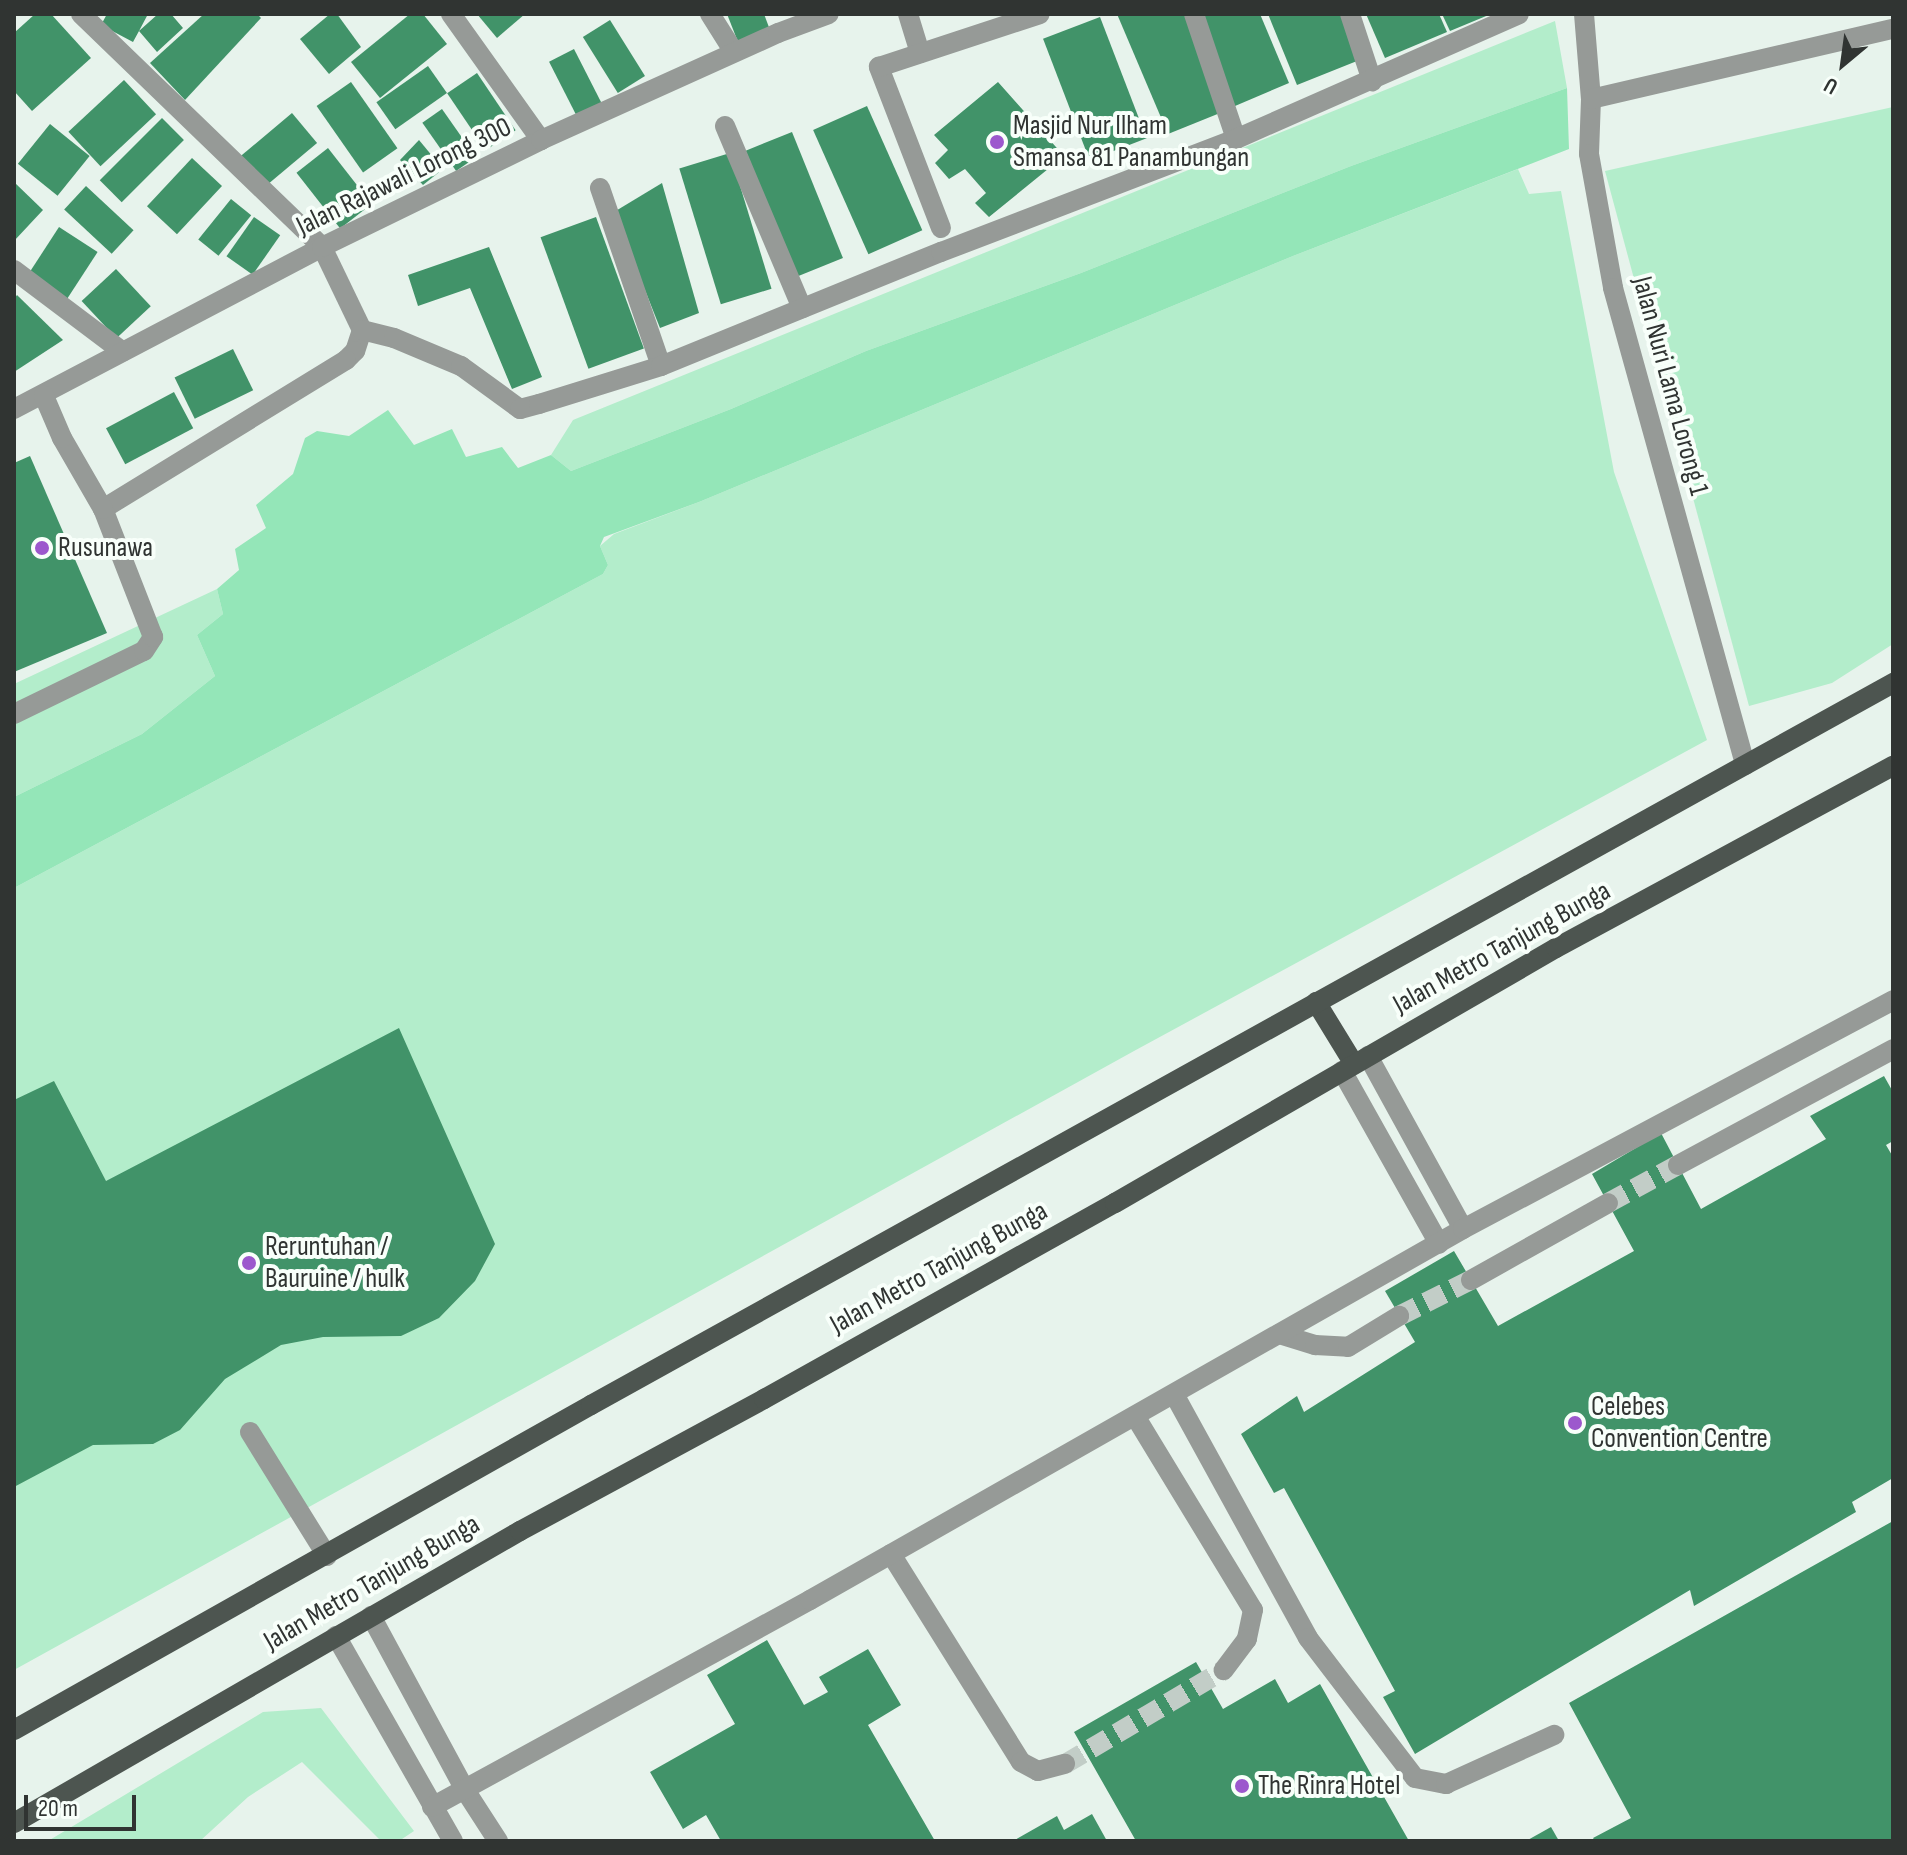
<!DOCTYPE html>
<style>
body{margin:0}
#map{position:relative;width:1907px;height:1855px;overflow:hidden;background:#e7f3ec;font-family:"Sofia Sans Condensed",sans-serif}
div>[style]{position:absolute}
.green>*{inset:0;background:#b3edcb}
.water>*{inset:0;background:#94e6b8}
.building>*{inset:0;background:#419369;transform-origin:0 0}
.minor-tunnel>*{height:20px;margin-top:-10px;transform-origin:0;background:repeating-linear-gradient(90deg,#c2cdc7 0 20px,transparent 0 30px)}
.minor>*{height:20px;margin:-10px;padding:0 10px;transform-origin:10px;border-radius:10px;background:#969a97}
.major>*{height:20px;margin:-10px;padding:0 10px;transform-origin:10px;border-radius:10px;background:#4d5550}
.dots>*{width:22px;height:22px;translate:-50% -50%;box-sizing:border-box;border:4px solid #f8fffa;border-radius:50%}
span{translate:-50% -50%;white-space:nowrap;text-align:center;line-height:1.15;-webkit-text-stroke:8px #f8fffa;paint-order:stroke}
.poi-label{font-size:28px;color:#303432}
.left{translate:0 -50%;text-align:left}
.street-label{font-size:28px;color:#303432}
.frame{position:absolute;inset:0;border:16px solid #303432;pointer-events:none}
.north{position:absolute;left:1803px;top:24px;width:80px;height:80px;-webkit-text-stroke:6px #f8fffa;paint-order:stroke;rotate:209deg;font-size:22px;font-weight:700;line-height:32px;text-align:center;color:#303432}
.north::after{content:'';display:block;margin:auto;width:28px;height:36px;background:#303432;clip-path:polygon(50% 0,100% 100%,50% 72%,0 100%)}
.scale{position:absolute;left:24px;top:1795px;width:112px;height:36px;box-sizing:border-box;border:4px solid #303432;border-top:0;padding-left:10px;font-size:24px;line-height:28px;white-space:nowrap;color:#303432;-webkit-text-stroke:6px #f8fffa;paint-order:stroke}
</style>
<div id="map">
<div class="green">
<div style="clip-path:polygon(1555px 21px,1567px 88px,1351px 166px,1081px 273px,866px 351px,731px 409px,571px 471px,551px 455px,573px 420px)"></div>
<div style="clip-path:polygon(1893px 107px,1893px 644px,1832px 683px,1749px 706px,1605px 171px)"></div>
<div style="clip-path:polygon(1518px 169px,1529px 194px,1561px 191px,1614px 472px,1707px 740px,1134px 1051px,14px 1670px,14px 888px,603px 574px,608px 565px,600px 546px,614px 534px,699px 502px,1293px 256px)"></div>
<div style="clip-path:polygon(217px 589px,223px 614px,197px 635px,215px 676px,142px 734px,14px 797px,14px 684px)"></div>
<div style="clip-path:polygon(321px 1708px,414px 1831px,399px 1841px,381px 1841px,302px 1762px,248px 1797px,200px 1841px,48px 1841px,263px 1712px)"></div>
</div>
<div class="water">
<div style="clip-path:polygon(1567px 88px,1569px 149px,1293px 256px,699px 502px,604px 537px,600px 546px,608px 565px,603px 574px,14px 888px,14px 797px,142px 734px,215px 676px,197px 635px,223px 614px,217px 589px,239px 570px,235px 549px,266px 528px,256px 505px,293px 474px,305px 438px,317px 431px,349px 436px,388px 410px,414px 445px,452px 429px,466px 457px,502px 447px,518px 468px,551px 455px,571px 471px,731px 409px,866px 351px,1081px 273px,1351px 166px)"></div>
</div>
<div class="building">
<div style="clip-path:polygon(35px 14px,51px 14px,91px 58px,32px 111px,14px 91px,14px 33px)"></div>
<div style="clip-path:polygon(107px 14px,148px 14px,139px 31px,158px 14px,171px 14px,183px 28px,157px 52px,139px 31px,133px 42px,101px 25px)"></div>
<div style="clip-path:polygon(204px 14px,257px 14px,261px 18px,185px 100px,150px 63px)"></div>
<div style="clip-path:polygon(330px 14px,337px 14px,361px 47px,329px 74px,300px 39px)"></div>
<div style="clip-path:polygon(410px 14px,423px 14px,447px 44px,380px 98px,351px 62px)"></div>
<div style="clip-path:polygon(477px 14px,525px 14px,497px 38px)"></div>
<div style="clip-path:polygon(727px 14px,764px 14px,770px 30px,738px 42px)"></div>
<div style="clip-path:polygon(1117px 14px,1184px 14px,1225px 111px,1168px 134px)"></div>
<div style="clip-path:polygon(1196px 14px,1260px 14px,1289px 83px,1235px 106px)"></div>
<div style="clip-path:polygon(1268px 14px,1344px 14px,1362px 59px,1297px 85px)"></div>
<div style="clip-path:polygon(1366px 14px,1439px 14px,1447px 32px,1385px 58px)"></div>
<div style="clip-path:polygon(1442px 14px,1491px 14px,1450px 31px)"></div>
<div style="left:1100px;top:17px;width:130px;height:61px;rotate:69deg"></div>
<div style="left:610px;top:20px;width:66px;height:32px;rotate:58deg"></div>
<div style="left:574px;top:49px;width:62px;height:28px;rotate:63deg"></div>
<div style="left:428px;top:66px;width:33px;height:63px;rotate:55deg"></div>
<div style="left:477px;top:73px;width:69px;height:36px;rotate:56deg"></div>
<div style="left:124px;top:80px;width:47px;height:76px;rotate:47deg"></div>
<div style="left:351px;top:82px;width:81px;height:42px;rotate:55deg"></div>
<div style="clip-path:polygon(998px 82px,1064px 156px,989px 217px,975px 203px,986px 193px,965px 169px,949px 179px,935px 163px,948px 150px,934px 135px)"></div>
<div style="left:867px;top:106px;width:136px;height:59px;rotate:66deg"></div>
<div style="left:442px;top:109px;width:59px;height:24px;rotate:55deg"></div>
<div style="left:292px;top:113px;width:39px;height:72px;rotate:50deg"></div>
<div style="left:162px;top:118px;width:31px;height:88px;rotate:45deg"></div>
<div style="left:50px;top:124px;width:51px;height:51px;rotate:39deg"></div>
<div style="left:792px;top:132px;width:136px;height:50px;rotate:68deg"></div>
<div style="clip-path:polygon(419px 140px,443px 169px,423px 185px,400px 160px)"></div>
<div style="left:328px;top:148px;width:71px;height:40px;rotate:52deg"></div>
<div style="left:730px;top:153px;width:142px;height:53px;rotate:73deg"></div>
<div style="left:192px;top:158px;width:41px;height:66px;rotate:43deg"></div>
<div style="clip-path:polygon(14px 182px,43px 210px,14px 241px)"></div>
<div style="clip-path:polygon(662px 183px,699px 313px,660px 328px,614px 212px)"></div>
<div style="left:86px;top:186px;width:65px;height:32px;rotate:43deg"></div>
<div style="left:231px;top:199px;width:26px;height:52px;rotate:39deg"></div>
<div style="left:254px;top:217px;width:32px;height:48px;rotate:35deg"></div>
<div style="left:596px;top:217px;width:140px;height:59px;rotate:70deg"></div>
<div style="left:59px;top:227px;width:46px;height:60px;rotate:33deg"></div>
<div style="clip-path:polygon(489px 247px,542px 377px,512px 389px,470px 288px,418px 306px,408px 275px)"></div>
<div style="left:116px;top:269px;width:51px;height:47px;rotate:47deg"></div>
<div style="clip-path:polygon(17px 295px,63px 340px,14px 372px,14px 299px)"></div>
<div style="left:233px;top:349px;width:46px;height:65px;rotate:64deg"></div>
<div style="left:174px;top:392px;width:41px;height:77px;rotate:62deg"></div>
<div style="clip-path:polygon(30px 456px,107px 633px,14px 672px,14px 463px)"></div>
<div style="clip-path:polygon(399px 1028px,495px 1244px,475px 1281px,439px 1318px,401px 1336px,323px 1337px,281px 1345px,225px 1379px,180px 1430px,153px 1444px,93px 1445px,14px 1487px,14px 1100px,54px 1081px,106px 1181px)"></div>
<div style="clip-path:polygon(1884px 1076px,1893px 1092px,1893px 1141px,1886px 1145px,1893px 1157px,1893px 1478px,1852px 1502px,1856px 1512px,1694px 1606px,1690px 1590px,1415px 1754px,1383px 1697px,1395px 1691px,1284px 1488px,1274px 1493px,1241px 1434px,1297px 1396px,1304px 1412px,1415px 1342px,1385px 1291px,1454px 1251px,1498px 1326px,1634px 1251px,1592px 1174px,1661px 1133px,1701px 1209px,1826px 1139px,1810px 1116px)"></div>
<div style="clip-path:polygon(1893px 1521px,1893px 1841px,1595px 1841px,1593px 1838px,1631px 1818px,1569px 1703px)"></div>
<div style="clip-path:polygon(767px 1640px,804px 1705px,828px 1692px,819px 1677px,868px 1649px,901px 1705px,868px 1725px,935px 1841px,721px 1841px,706px 1815px,683px 1829px,650px 1772px,735px 1724px,707px 1675px)"></div>
<div style="clip-path:polygon(1196px 1662px,1223px 1709px,1275px 1679px,1288px 1703px,1320px 1684px,1409px 1841px,1136px 1841px,1074px 1732px)"></div>
<div style="clip-path:polygon(1092px 1814px,1107px 1841px,1013px 1841px,1057px 1816px,1064px 1830px)"></div>
<div style="clip-path:polygon(1551px 1827px,1559px 1841px,1526px 1841px)"></div>
</div>
<div class="minor-tunnel">
<div style="left:1608px;top:1203px;width:80px;rotate:-28.5deg"></div>
<div style="left:1399px;top:1316px;width:80px;rotate:-26.6deg"></div>
<div style="left:1065px;top:1764px;width:185px;rotate:-30.6deg"></div>
</div>
<div class="minor">
<div style="left:81px;top:14px;width:335px;rotate:44deg"></div>
<div style="left:322px;top:247px;width:92px;rotate:64.3deg"></div>
<div style="left:362px;top:330px;width:22px;rotate:108deg"></div>
<div style="left:355px;top:351px;width:13px;rotate:135deg"></div>
<div style="left:346px;top:360px;width:285px;rotate:148.5deg"></div>
<div style="left:451px;top:14px;width:155px;rotate:54.5deg"></div>
<div style="left:710px;top:14px;width:45px;rotate:57.7deg"></div>
<div style="left:908px;top:14px;width:41px;rotate:72.9deg"></div>
<div style="left:1194px;top:14px;width:132px;rotate:71.4deg"></div>
<div style="left:1350px;top:14px;width:71px;rotate:71.8deg"></div>
<div style="left:1584px;top:14px;width:85px;rotate:85.3deg"></div>
<div style="left:1591px;top:99px;width:55px;rotate:92.1deg"></div>
<div style="left:1589px;top:154px;width:136px;rotate:79.8deg"></div>
<div style="left:1613px;top:288px;width:495px;rotate:74.5deg"></div>
<div style="left:1591px;top:99px;width:310px;rotate:-13.1deg"></div>
<div style="left:725px;top:126px;width:198px;rotate:67.1deg"></div>
<div style="left:600px;top:188px;width:188px;rotate:71.1deg"></div>
<div style="left:941px;top:228px;width:173px;rotate:-111.1deg"></div>
<div style="left:879px;top:67px;width:169px;rotate:-18.2deg"></div>
<div style="left:14px;top:270px;width:136px;rotate:37deg"></div>
<div style="left:362px;top:330px;width:33px;rotate:14deg"></div>
<div style="left:394px;top:338px;width:73px;rotate:22.7deg"></div>
<div style="left:461px;top:366px;width:73px;rotate:36.1deg"></div>
<div style="left:520px;top:409px;width:20px;rotate:-15deg"></div>
<div style="left:539px;top:404px;width:128px;rotate:-17.3deg"></div>
<div style="left:661px;top:366px;width:302px;rotate:-22.2deg"></div>
<div style="left:941px;top:252px;width:316px;rotate:-21deg"></div>
<div style="left:1236px;top:139px;width:309px;rotate:-23.8deg"></div>
<div style="left:14px;top:409px;width:348px;rotate:-27.7deg"></div>
<div style="left:322px;top:247px;width:244px;rotate:-26deg"></div>
<div style="left:541px;top:140px;width:260px;rotate:-24.3deg"></div>
<div style="left:778px;top:33px;width:54px;rotate:-20.4deg"></div>
<div style="left:14px;top:714px;width:144px;rotate:-25.9deg"></div>
<div style="left:144px;top:651px;width:17px;rotate:-57deg"></div>
<div style="left:153px;top:637px;width:137px;rotate:-111.3deg"></div>
<div style="left:103px;top:509px;width:82px;rotate:-120deg"></div>
<div style="left:62px;top:438px;width:46px;rotate:-113.2deg"></div>
<div style="left:1368px;top:1056px;width:197px;rotate:61.2deg"></div>
<div style="left:1342px;top:1071px;width:198px;rotate:60.7deg"></div>
<div style="left:1678px;top:1165px;width:244px;rotate:-28.3deg"></div>
<div style="left:1471px;top:1280px;width:157px;rotate:-29.3deg"></div>
<div style="left:1279px;top:1334px;width:38px;rotate:17deg"></div>
<div style="left:1315px;top:1345px;width:33px;rotate:3deg"></div>
<div style="left:1348px;top:1347px;width:60px;rotate:-31.3deg"></div>
<div style="left:1174px;top:1394px;width:278px;rotate:61.2deg"></div>
<div style="left:1308px;top:1638px;width:176px;rotate:52.6deg"></div>
<div style="left:1415px;top:1778px;width:32px;rotate:11deg"></div>
<div style="left:1446px;top:1784px;width:119px;rotate:-24.4deg"></div>
<div style="left:1135px;top:1416px;width:227px;rotate:58.7deg"></div>
<div style="left:1253px;top:1610px;width:30px;rotate:102deg"></div>
<div style="left:1247px;top:1639px;width:39px;rotate:127deg"></div>
<div style="left:250px;top:1432px;width:146px;rotate:58.2deg"></div>
<div style="left:891px;top:1554px;width:245px;rotate:58deg"></div>
<div style="left:1021px;top:1762px;width:19px;rotate:28deg"></div>
<div style="left:1038px;top:1771px;width:28px;rotate:-15deg"></div>
<div style="left:371px;top:1616px;width:198px;rotate:61.6deg"></div>
<div style="left:465px;top:1790px;width:61px;rotate:57.1deg"></div>
<div style="left:336px;top:1636px;width:236px;rotate:60.3deg"></div>
<div style="left:432px;top:1807px;width:431px;rotate:-28.7deg"></div>
<div style="left:810px;top:1600px;width:751px;rotate:-29.6deg"></div>
<div style="left:1463px;top:1229px;width:487px;rotate:-28deg"></div>
</div>
<div class="major">
<div style="left:1316px;top:1002px;width:73px;rotate:58.5deg"></div>
<div style="left:14px;top:1730px;width:662px;rotate:-29.39deg"></div>
<div style="left:591px;top:1405px;width:1489px;rotate:-29.01deg"></div>
<div style="left:14px;top:1823px;width:584px;rotate:-29.99deg"></div>
<div style="left:520px;top:1531px;width:277px;rotate:-28.4deg"></div>
<div style="left:764px;top:1399px;width:402px;rotate:-29.2deg"></div>
<div style="left:1115px;top:1203px;width:509px;rotate:-30.04deg"></div>
<div style="left:1556px;top:948px;width:383px;rotate:-28.4deg"></div>
</div>
<div class="dots">
<div style="left:997px;top:142px;background:#9c58cd"></div>
<div style="left:42px;top:548px;background:#9c58cd"></div>
<div style="left:249px;top:1263px;background:#9c58cd"></div>
<div style="left:1575px;top:1423px;background:#9c58cd"></div>
<div style="left:1242px;top:1786px;background:#9c58cd"></div>
</div>
<div class="poi-label">
<span class="left" style="left:1013px;top:142px">Masjid Nur Ilham<br>Smansa 81 Panambungan</span>
<span class="left" style="left:58px;top:548px">Rusunawa</span>
<span class="left" style="left:265px;top:1263px">Reruntuhan /<br>Bauruine / hulk</span>
<span class="left" style="left:1591px;top:1423px">Celebes<br>Convention Centre</span>
<span class="left" style="left:1258px;top:1786px">The Rinra Hotel</span>
</div>
<div class="street-label">
<span style="left:404px;top:177px;rotate:-26deg">Jalan Rajawali Lorong 300</span>
<span style="left:1670px;top:386px;rotate:75deg">Jalan Nuri Lama Lorong 1</span>
<span style="left:1502px;top:948px;rotate:-29deg">Jalan Metro Tanjung Bunga</span>
<span style="left:939px;top:1268px;rotate:-29deg">Jalan Metro Tanjung Bunga</span>
<span style="left:372px;top:1583px;rotate:-30deg">Jalan Metro Tanjung Bunga</span>
</div>
<div class="frame"></div>
<div class="north">U</div>
<div class="scale">20 m</div>
</div>
